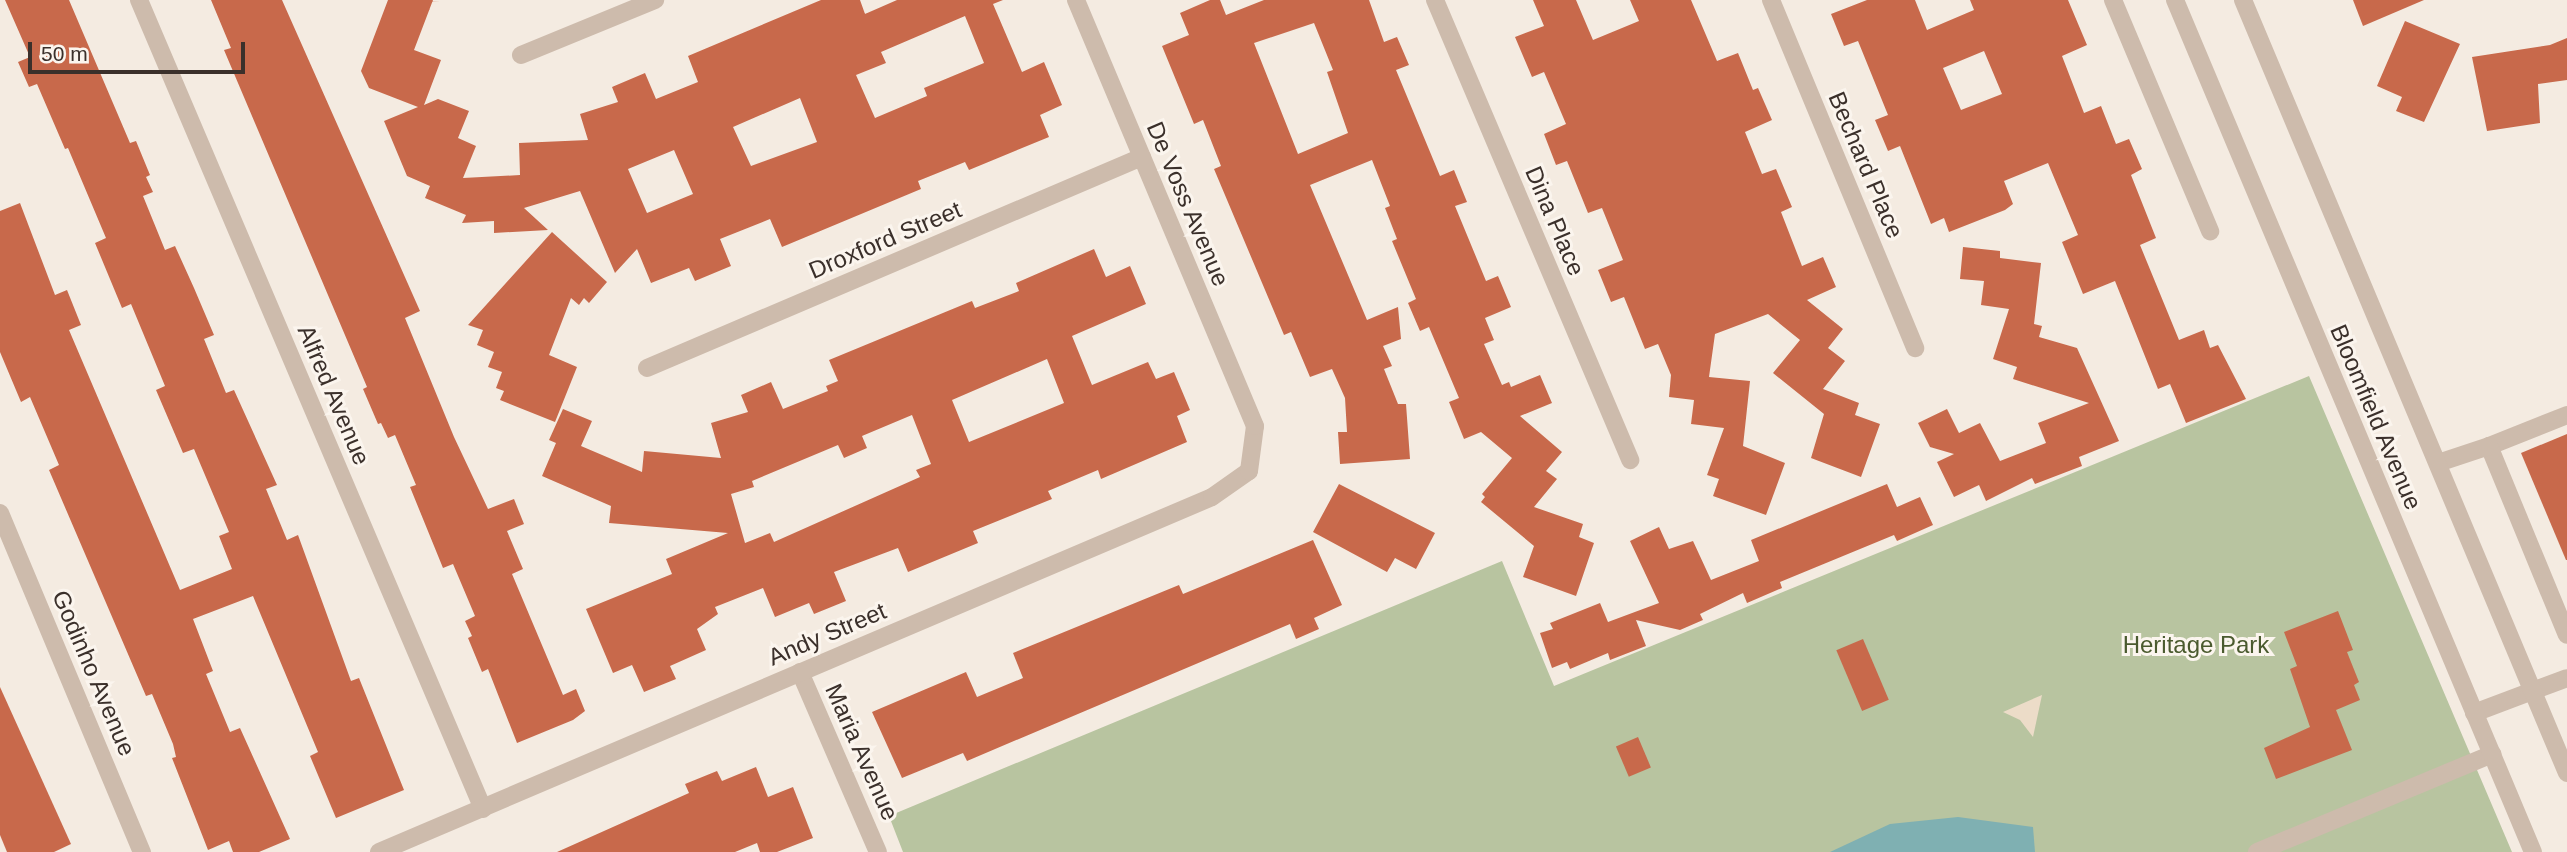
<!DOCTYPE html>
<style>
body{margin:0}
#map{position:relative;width:2567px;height:852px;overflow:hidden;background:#f4ebe1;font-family:Helvetica,sans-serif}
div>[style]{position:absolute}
.green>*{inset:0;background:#b8c4a0}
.plaza>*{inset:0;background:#ecdcc8}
.water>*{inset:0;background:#7fb0b2}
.building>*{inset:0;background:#c8694b;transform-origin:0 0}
.service>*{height:18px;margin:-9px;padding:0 9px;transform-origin:9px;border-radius:9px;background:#cdbbac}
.minor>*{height:18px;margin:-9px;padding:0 9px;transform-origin:9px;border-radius:9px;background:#cdbbac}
.tertiary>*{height:18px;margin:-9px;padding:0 9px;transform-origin:9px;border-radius:9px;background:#cdbbac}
span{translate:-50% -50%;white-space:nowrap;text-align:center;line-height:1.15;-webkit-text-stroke:6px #fbf5ee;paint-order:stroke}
.street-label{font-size:24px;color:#3b302b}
.park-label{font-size:24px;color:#4a5a2e}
.scale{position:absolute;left:28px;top:42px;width:217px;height:32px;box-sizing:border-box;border:4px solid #3b302b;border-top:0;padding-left:9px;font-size:21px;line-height:24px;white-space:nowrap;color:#3b302b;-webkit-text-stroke:5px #fbf5ee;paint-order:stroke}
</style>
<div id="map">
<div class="green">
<div style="clip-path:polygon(2309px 376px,2512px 852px,903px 852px,889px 816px,1502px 561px,1554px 686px)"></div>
</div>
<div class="plaza">
<div style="clip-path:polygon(2042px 695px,2033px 737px,2020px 720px,2003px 712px)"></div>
</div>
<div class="water">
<div style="clip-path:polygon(1958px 817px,2033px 827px,2035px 852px,1830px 852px,1890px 824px)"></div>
</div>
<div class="building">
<div style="clip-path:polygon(5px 0,69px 0,130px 143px,136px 141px,150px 175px,146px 177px,153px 192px,143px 196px,165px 250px,175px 246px,194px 288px,214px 335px,204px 339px,226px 393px,234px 390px,277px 485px,266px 489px,287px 540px,298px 535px,351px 681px,359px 678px,404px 790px,336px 818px,310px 756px,318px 752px,253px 596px,193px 619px,213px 671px,206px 674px,230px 732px,240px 728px,290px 839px,259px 852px,233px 852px,229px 841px,208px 850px,172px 758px,176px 757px,173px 744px,152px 694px,146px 696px,49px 470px,59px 465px,30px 397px,21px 402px,0 352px,0 211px,20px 203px,55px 295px,67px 290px,81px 325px,69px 330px,180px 590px,232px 569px,219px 536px,229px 532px,194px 449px,183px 453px,156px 390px,165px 386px,131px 304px,122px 308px,95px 243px,106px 238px,68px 148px,65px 149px,37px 84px,29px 87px,18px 62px,30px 57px)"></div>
<div style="clip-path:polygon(211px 0,282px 0,420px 311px,405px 318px,454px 437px,488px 509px,514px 499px,524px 524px,507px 531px,523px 569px,512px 574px,563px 695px,576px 689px,585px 711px,573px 720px,517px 743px,488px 669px,482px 672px,468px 638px,472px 636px,465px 621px,475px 616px,453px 564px,443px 568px,410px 487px,416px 485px,395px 435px,388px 438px,381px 423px,378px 424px,363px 389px,367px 387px,224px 50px,231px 48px)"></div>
<div style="clip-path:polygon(evenodd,388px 0,433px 0,414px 50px,441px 60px,424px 105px,438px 99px,469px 111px,458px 138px,476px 146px,463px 178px,520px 175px,519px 143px,588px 140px,580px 114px,618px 102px,612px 87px,645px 73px,656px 99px,698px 82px,688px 56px,821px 0,860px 0,865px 14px,897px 0,1003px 0,993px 4px,1022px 72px,1044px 62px,1062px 105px,1040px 115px,1049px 137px,969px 170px,965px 162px,918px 181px,921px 189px,782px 247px,770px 219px,720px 239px,731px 266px,695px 281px,689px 268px,651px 283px,637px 249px,615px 273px,580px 191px,524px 208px,548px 230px,494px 233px,494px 221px,462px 223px,466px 215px,425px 198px,430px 186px,407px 176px,384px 121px,418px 107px,369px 88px,361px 71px,388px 0,965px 16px,984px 63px,924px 88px,927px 96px,875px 118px,856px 75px,886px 63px,881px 52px,965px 16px,388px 0,800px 98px,817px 142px,751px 166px,733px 127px,800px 98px,388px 0,674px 150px,693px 194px,647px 213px,628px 169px,674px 150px)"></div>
<div style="clip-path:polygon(evenodd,1210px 0,1220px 0,1226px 15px,1264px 0,1369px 0,1384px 42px,1397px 37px,1409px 65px,1396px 70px,1440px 176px,1454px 170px,1467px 202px,1455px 206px,1486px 281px,1498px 276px,1511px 307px,1485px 318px,1494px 340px,1484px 344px,1502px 385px,1509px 382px,1511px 387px,1540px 375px,1552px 403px,1520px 416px,1562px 452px,1546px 471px,1557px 479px,1534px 507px,1583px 524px,1579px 537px,1594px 543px,1576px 596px,1523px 577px,1534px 546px,1481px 502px,1485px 497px,1482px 494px,1512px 458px,1481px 432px,1464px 439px,1449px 402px,1459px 398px,1429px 327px,1420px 331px,1408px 303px,1416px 299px,1392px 241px,1397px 239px,1385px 208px,1390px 206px,1372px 160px,1310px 185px,1367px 320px,1398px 307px,1401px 339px,1383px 346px,1392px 366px,1384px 369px,1398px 404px,1406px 404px,1410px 459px,1340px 464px,1338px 432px,1347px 432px,1345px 398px,1332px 369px,1310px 377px,1291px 332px,1284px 335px,1214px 169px,1221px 166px,1203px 120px,1194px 124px,1162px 46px,1189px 35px,1180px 13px,1210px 0,1314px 23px,1333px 70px,1327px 72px,1348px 133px,1298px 154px,1254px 43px,1314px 23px)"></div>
<div style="clip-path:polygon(1533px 0,1576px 0,1593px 40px,1639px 21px,1630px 0,1691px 0,1717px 61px,1738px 53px,1753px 90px,1758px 88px,1772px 120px,1745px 132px,1762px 174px,1776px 169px,1792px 207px,1781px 212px,1802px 266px,1823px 257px,1836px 287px,1807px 300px,1843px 329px,1828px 348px,1845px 361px,1823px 389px,1859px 403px,1855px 415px,1880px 424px,1861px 477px,1811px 458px,1824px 414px,1773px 373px,1800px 340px,1768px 314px,1715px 334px,1709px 377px,1750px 381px,1743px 446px,1785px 463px,1766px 515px,1713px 496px,1719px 479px,1707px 475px,1724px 428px,1691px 424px,1694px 400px,1669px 397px,1671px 375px,1658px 344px,1645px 349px,1624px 297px,1611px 302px,1598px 270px,1623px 260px,1602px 208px,1588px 213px,1567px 161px,1556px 165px,1544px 134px,1566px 124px,1544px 72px,1532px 77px,1515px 37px,1544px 26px)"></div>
<div style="clip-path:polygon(evenodd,1867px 0,1915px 0,1927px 30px,1974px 10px,1970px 0,2068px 0,2087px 45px,2062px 56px,2084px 113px,2101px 106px,2116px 144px,2129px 139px,2142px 169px,2131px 175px,2156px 238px,2140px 245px,2179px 340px,2204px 330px,2210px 348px,2218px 345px,2246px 399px,2186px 423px,2170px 384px,2158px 389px,2115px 281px,2083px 294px,2062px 242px,2078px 235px,2048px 163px,2004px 181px,2013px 204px,2005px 210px,1949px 232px,1944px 218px,1931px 224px,1900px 146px,1888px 151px,1875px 120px,1888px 115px,1858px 41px,1844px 46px,1831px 14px,1867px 0,1984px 51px,2002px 94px,1961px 110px,1943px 68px,1984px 51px)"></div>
<div style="clip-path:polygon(2353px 0,2424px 0,2363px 26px)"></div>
<div style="clip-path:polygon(2405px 21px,2460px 44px,2424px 122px,2396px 111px,2402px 97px,2377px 86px)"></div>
<div style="clip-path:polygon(2567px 38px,2567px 80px,2538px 84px,2540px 123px,2487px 131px,2472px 57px,2550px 45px)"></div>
<div style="clip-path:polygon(552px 232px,607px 282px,589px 303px,584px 298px,579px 305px,571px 298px,549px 355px,577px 367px,555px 422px,500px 400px,504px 391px,496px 388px,502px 372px,488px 367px,494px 352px,477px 345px,483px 330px,468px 325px)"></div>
<div style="clip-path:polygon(1963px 247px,2000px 251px,2000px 258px,2041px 263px,2034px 324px,2042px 326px,2039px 337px,2077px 348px,2119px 441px,2079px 457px,2082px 466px,2035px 484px,2032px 478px,1986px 501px,1979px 485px,1954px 497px,1937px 462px,1954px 454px,1930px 447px,1918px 423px,1947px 409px,1959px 433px,1980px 423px,2000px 461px,2046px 443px,2038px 423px,2089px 403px,2013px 379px,2017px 367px,1993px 359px,2009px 309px,1981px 305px,1984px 281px,1960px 279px)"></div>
<div style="clip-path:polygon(evenodd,1094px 249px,1106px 277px,1130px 266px,1146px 304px,1072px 336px,1092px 385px,1148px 362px,1156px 379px,1174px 372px,1190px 410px,1177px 416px,1187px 442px,1101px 479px,1098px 470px,1048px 491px,1052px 499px,973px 531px,978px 543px,908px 572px,898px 548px,834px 572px,846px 601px,814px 614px,809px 603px,775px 617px,763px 588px,715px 607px,718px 614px,697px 629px,706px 650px,670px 666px,676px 679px,644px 692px,632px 665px,613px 673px,586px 609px,672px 574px,666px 559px,728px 533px,609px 523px,611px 506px,542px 476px,556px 443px,549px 440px,563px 409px,592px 421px,581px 446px,642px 472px,644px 451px,721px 458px,711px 423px,748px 412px,741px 395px,771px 382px,783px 409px,828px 391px,826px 386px,838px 381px,829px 360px,972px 301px,975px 308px,1019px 291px,1016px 283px,1094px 249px,1047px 359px,1064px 403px,969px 442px,952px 400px,1047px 359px,1094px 249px,912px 415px,931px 464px,916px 470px,920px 477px,774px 542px,770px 533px,745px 543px,731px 494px,754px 487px,752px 481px,838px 445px,844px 458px,867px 448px,862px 436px,912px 415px)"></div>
<div style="clip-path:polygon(2567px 434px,2567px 560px,2566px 560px,2521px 453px)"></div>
<div style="clip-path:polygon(1339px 484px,1435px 533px,1416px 569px,1395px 558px,1387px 572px,1313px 532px)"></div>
<div style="clip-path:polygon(1887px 484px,1897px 507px,1920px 497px,1933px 525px,1897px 541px,1894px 535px,1780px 582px,1782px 588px,1747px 603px,1743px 593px,1700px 614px,1703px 620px,1680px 630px,1636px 620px,1646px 646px,1610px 660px,1608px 653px,1570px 669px,1567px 662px,1552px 668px,1540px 633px,1553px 629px,1550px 623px,1600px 603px,1608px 622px,1659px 603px,1630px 541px,1659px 527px,1669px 549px,1693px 541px,1711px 580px,1759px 561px,1751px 540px)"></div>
<div style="clip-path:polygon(1313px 540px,1342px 605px,1314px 618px,1319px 629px,1296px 639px,1290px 624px,967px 761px,963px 753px,902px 778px,872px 712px,966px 672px,977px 697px,1023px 678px,1013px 653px,1179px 585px,1183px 594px)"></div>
<div style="clip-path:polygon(2338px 611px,2353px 650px,2347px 652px,2359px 682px,2354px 685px,2360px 700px,2336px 710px,2352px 750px,2276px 779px,2264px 748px,2310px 727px,2290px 669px,2297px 666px,2284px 632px)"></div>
<div style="left:1863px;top:639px;width:66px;height:29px;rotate:67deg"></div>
<div style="clip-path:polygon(0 687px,71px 844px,54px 852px,7px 852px,0 835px)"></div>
<div style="left:1638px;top:737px;width:33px;height:24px;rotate:67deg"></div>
<div style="clip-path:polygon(756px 767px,768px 797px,793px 787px,813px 838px,777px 852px,760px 852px,757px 843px,735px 852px,557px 852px,689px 793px,685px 784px,717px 771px,722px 781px)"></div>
</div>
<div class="service">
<div style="left:2567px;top:415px;width:84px;rotate:158.3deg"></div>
<div style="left:2489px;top:446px;width:204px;rotate:67.6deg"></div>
<div style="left:2438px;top:463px;width:54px;rotate:-18.4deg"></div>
<div style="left:2474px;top:713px;width:99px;rotate:-20.6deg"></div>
<div style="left:2257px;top:852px;width:255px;rotate:-22.6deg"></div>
</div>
<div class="minor">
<div style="left:139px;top:0;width:879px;rotate:66.96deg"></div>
<div style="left:1435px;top:0;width:500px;rotate:67deg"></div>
<div style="left:1771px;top:0;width:377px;rotate:67.5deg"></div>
<div style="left:2113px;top:0;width:251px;rotate:67.2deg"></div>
<div style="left:521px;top:55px;width:145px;rotate:-22.3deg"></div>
<div style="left:647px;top:368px;width:538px;rotate:-23.09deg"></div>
<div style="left:0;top:513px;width:368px;rotate:67.3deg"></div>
<div style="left:800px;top:672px;width:196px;rotate:66.6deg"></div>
<div style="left:379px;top:852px;width:905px;rotate:-23.08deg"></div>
<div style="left:1212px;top:497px;width:45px;rotate:-35.1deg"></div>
<div style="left:1249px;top:471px;width:45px;rotate:-82.4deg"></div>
<div style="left:1255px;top:426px;width:462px;rotate:-112.8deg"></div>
</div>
<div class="tertiary">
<div style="left:2175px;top:0;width:924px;rotate:67.21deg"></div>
<div style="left:2243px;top:0;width:838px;rotate:67.26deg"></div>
</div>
<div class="street-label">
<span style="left:1866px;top:165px;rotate:67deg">Bechard Place</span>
<span style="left:1188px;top:204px;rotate:67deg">De Voss Avenue</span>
<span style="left:1555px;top:221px;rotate:67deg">Dina Place</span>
<span style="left:885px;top:240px;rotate:-23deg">Droxford Street</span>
<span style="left:334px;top:395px;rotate:67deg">Alfred Avenue</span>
<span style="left:2376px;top:417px;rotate:67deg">Bloomfield Avenue</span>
<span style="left:827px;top:634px;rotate:-23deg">Andy Street</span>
<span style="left:94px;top:673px;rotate:67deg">Godinho Avenue</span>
<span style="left:862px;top:752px;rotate:66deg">Maria Avenue</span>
</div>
<div class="park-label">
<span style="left:2196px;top:645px">Heritage Park</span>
</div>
<div class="scale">50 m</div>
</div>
